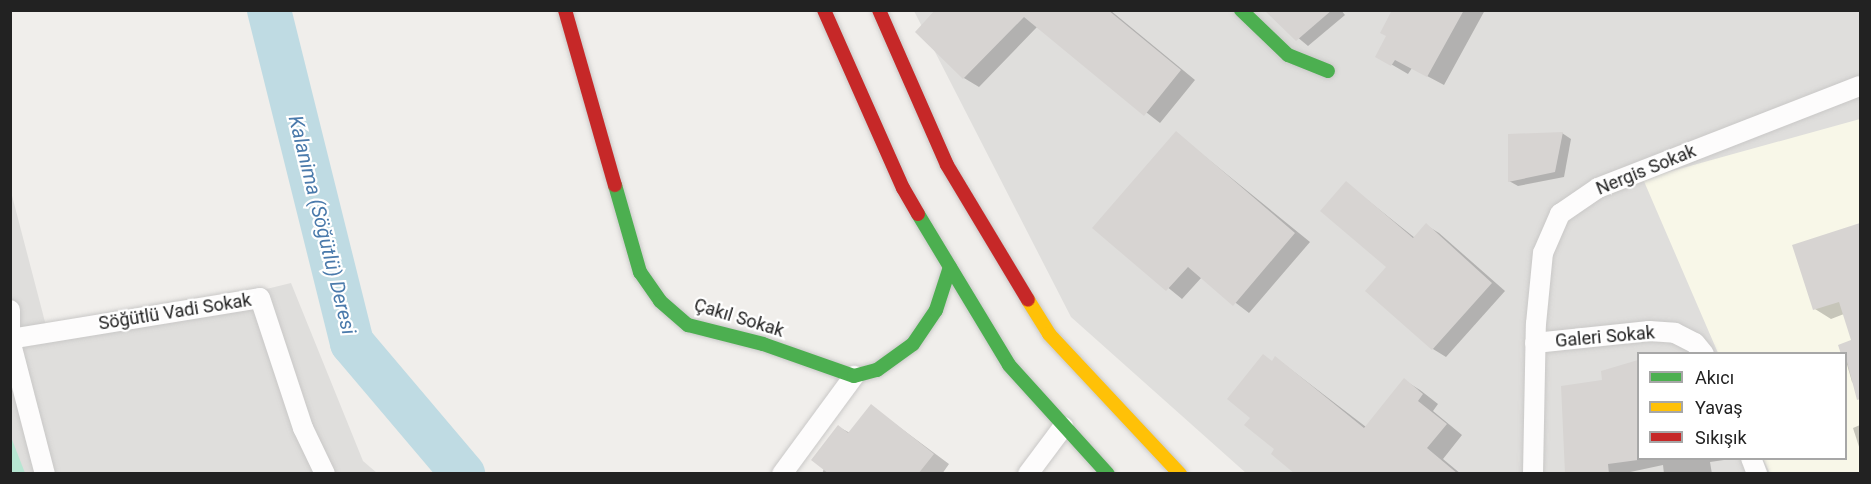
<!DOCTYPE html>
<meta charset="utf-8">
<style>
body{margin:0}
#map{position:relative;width:1871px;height:484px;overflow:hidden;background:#f0eeeb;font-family:Roboto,sans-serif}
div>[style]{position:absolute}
.residential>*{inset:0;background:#dfdedc}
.education>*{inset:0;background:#f8f7e8}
.pitch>*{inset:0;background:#b7e6d2}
.shadow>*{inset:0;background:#0003}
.river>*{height:44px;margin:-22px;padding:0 22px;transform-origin:22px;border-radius:22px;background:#bfdbe3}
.building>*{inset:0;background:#d7d4d2}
.roads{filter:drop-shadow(0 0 2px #c9c8c7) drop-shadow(0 0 2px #c9c8c7)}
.street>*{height:20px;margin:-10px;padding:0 10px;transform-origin:10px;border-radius:10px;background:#fdfcfc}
.fast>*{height:14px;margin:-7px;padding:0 7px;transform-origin:7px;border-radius:7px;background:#4caf50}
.slow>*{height:14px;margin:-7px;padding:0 7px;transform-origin:7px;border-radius:7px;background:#ffc107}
.jam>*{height:14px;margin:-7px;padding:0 7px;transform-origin:7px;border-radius:7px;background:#c62828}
span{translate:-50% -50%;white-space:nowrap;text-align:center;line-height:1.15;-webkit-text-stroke:4.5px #fff;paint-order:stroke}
.street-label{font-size:18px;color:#222}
.water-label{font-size:20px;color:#4a7aab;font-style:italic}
.frame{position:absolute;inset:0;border:12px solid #222;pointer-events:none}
.legend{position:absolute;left:1637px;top:352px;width:210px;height:108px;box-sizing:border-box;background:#fff;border:2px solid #a7a7a7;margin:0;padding:8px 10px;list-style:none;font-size:18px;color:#222}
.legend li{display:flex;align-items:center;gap:12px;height:30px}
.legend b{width:30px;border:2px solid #a7a7a7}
</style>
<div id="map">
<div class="residential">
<div style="clip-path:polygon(evenodd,914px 11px,1860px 11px,1860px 473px,1246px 473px,1071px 317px,914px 11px,1638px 354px,1846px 354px,1846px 458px,1638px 458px,1638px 354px)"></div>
<div style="clip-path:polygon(10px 188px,50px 341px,291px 283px,363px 461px,377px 473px,11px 473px)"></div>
</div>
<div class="education">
<div style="clip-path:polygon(1860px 119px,1860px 473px,1770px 473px,1763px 459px,1846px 458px,1846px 354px,1718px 353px,1643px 179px)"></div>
</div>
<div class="pitch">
<div style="clip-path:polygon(10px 437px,11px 437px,25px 473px,11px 473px)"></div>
</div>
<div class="shadow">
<div style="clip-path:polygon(933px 10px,1110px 10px,1195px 80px,1160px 123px,1037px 27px,979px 87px,964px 78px,917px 32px,935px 13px)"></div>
<div style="clip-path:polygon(1265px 10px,1341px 10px,1345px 15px,1308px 46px)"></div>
<div style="clip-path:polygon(1394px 10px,1485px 10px,1444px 85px,1412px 68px,1408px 74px,1377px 56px,1388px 35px)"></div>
<div style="clip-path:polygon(1176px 133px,1310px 242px,1249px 313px,1202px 277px,1182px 299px,1095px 228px)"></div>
<div style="clip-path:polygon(1562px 133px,1571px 139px,1564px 177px,1518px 186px,1509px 181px)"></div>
<div style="clip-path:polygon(1346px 183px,1415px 238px,1426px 225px,1439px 233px,1505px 291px,1446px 357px,1433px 349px)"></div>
<div style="clip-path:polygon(1860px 224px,1860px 387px,1852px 382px,1846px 361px,1853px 341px,1844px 314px,1831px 319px,1815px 309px,1794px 246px)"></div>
<div style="clip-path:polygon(1276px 358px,1366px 427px,1404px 380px,1420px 390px,1438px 404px,1433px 411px,1462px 435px,1443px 459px,1461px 474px,1297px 474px,1252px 418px)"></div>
<div style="clip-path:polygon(1638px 362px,1638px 458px,1738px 458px,1710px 462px,1712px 474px,1664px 474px,1663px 465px,1621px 474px,1566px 474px,1604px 381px)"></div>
<div style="clip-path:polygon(871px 406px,949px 464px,942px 474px,822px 474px,839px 427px,850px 433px)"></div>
<div style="clip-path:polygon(1860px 425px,1860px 450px,1853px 428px)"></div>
</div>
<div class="river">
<div style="left:269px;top:10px;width:343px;rotate:76deg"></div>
<div style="left:352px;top:343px;width:172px;rotate:49.7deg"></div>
</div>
<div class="building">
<div style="clip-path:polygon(935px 10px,1108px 10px,1181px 70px,1144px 116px,1024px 17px,963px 79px,915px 32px)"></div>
<div style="clip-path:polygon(1264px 10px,1332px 10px,1296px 41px)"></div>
<div style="clip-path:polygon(1392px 10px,1464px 10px,1427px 77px,1395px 60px,1391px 66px,1375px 57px,1386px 36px,1380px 33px)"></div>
<div style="clip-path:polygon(1176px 131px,1295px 233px,1233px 306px,1188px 267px,1166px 291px,1092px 228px)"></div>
<div style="clip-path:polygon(1563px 132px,1555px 172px,1508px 182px,1508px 134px)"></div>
<div style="clip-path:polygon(1346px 181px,1413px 238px,1426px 223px,1492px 283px,1432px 350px,1365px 291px,1386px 267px,1320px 211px)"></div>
<div style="clip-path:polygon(1860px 223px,1860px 399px,1857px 400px,1845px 354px,1841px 354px,1838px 345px,1851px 340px,1839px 302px,1813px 310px,1792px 245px)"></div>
<div style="clip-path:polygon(1263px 354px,1272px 361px,1275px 356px,1364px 428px,1404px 378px,1423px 394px,1418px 401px,1447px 424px,1427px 448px,1458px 474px,1295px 474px,1271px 454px,1274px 449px,1244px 425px,1250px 418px,1227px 399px)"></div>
<div style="clip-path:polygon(1638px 360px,1638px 460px,1608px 464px,1609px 474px,1565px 474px,1561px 386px,1602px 380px,1601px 371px)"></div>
<div style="clip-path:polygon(871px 404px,934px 454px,918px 474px,829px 474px,811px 460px,838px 425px,848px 433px)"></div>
</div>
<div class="roads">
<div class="street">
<div style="left:10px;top:310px;width:19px;rotate:90deg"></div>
<div style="left:10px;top:339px;width:253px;rotate:-9.3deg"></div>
<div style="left:260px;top:298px;width:137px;rotate:71.7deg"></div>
<div style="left:303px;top:428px;width:51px;rotate:64.4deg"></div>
<div style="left:10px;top:340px;width:138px;rotate:75.4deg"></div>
<div style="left:1535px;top:343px;width:115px;rotate:-6deg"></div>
<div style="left:1649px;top:331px;width:26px;rotate:4deg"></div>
<div style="left:1675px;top:333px;width:22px;rotate:27deg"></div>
<div style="left:1695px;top:343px;width:14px;rotate:51deg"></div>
<div style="left:1751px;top:458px;width:17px;rotate:69deg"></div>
<div style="left:782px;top:474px;width:122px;rotate:-53.7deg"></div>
<div style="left:1028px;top:474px;width:59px;rotate:-53.3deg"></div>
<div style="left:1533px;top:474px;width:150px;rotate:-88.9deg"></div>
<div style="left:1536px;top:324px;width:71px;rotate:-84.4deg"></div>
<div style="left:1543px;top:253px;width:43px;rotate:-66.4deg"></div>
<div style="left:1560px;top:214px;width:46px;rotate:-34.4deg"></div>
<div style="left:1598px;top:188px;width:281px;rotate:-21.3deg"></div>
</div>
<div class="fast">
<div style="left:1241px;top:10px;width:65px;rotate:43.8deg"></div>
<div style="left:1288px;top:55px;width:43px;rotate:21.8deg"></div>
<div style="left:615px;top:185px;width:91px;rotate:74deg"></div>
<div style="left:640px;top:272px;width:35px;rotate:55deg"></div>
<div style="left:660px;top:301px;width:37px;rotate:41deg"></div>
<div style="left:688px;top:325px;width:77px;rotate:14.2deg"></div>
<div style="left:763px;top:344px;width:96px;rotate:19.4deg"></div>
<div style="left:854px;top:376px;width:24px;rotate:-15deg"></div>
<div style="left:877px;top:370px;width:44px;rotate:-35.8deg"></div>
<div style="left:913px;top:344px;width:41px;rotate:-55.9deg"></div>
<div style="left:936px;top:310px;width:45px;rotate:-72deg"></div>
<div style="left:918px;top:214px;width:176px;rotate:58.9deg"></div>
<div style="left:1009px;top:365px;width:147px;rotate:47.8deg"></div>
</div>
<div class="slow">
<div style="left:1028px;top:300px;width:40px;rotate:58deg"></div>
<div style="left:1049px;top:334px;width:192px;rotate:46.9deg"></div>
</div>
<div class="jam">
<div style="left:565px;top:10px;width:182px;rotate:74.1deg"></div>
<div style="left:824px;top:10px;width:195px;rotate:66.1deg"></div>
<div style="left:903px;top:188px;width:30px;rotate:60deg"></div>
<div style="left:879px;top:10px;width:169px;rotate:66.3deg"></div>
<div style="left:947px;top:165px;width:157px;rotate:59deg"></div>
</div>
</div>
<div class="street-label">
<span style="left:1646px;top:170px;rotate:-22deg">Nergis Sokak</span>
<span style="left:175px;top:312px;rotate:-9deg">Söğütlü Vadi Sokak</span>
<span style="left:739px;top:318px;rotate:17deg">Çakıl Sokak</span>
<span style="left:1605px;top:337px;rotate:-5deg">Galeri Sokak</span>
</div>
<div class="water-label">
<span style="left:322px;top:225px;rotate:76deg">Kalanima (Söğütlü) Deresi</span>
</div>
<div class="frame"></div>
<ul class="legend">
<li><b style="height:8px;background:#4caf50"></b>Akıcı</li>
<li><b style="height:8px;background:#ffc107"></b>Yavaş</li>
<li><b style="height:8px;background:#c62828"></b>Sıkışık</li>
</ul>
</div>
